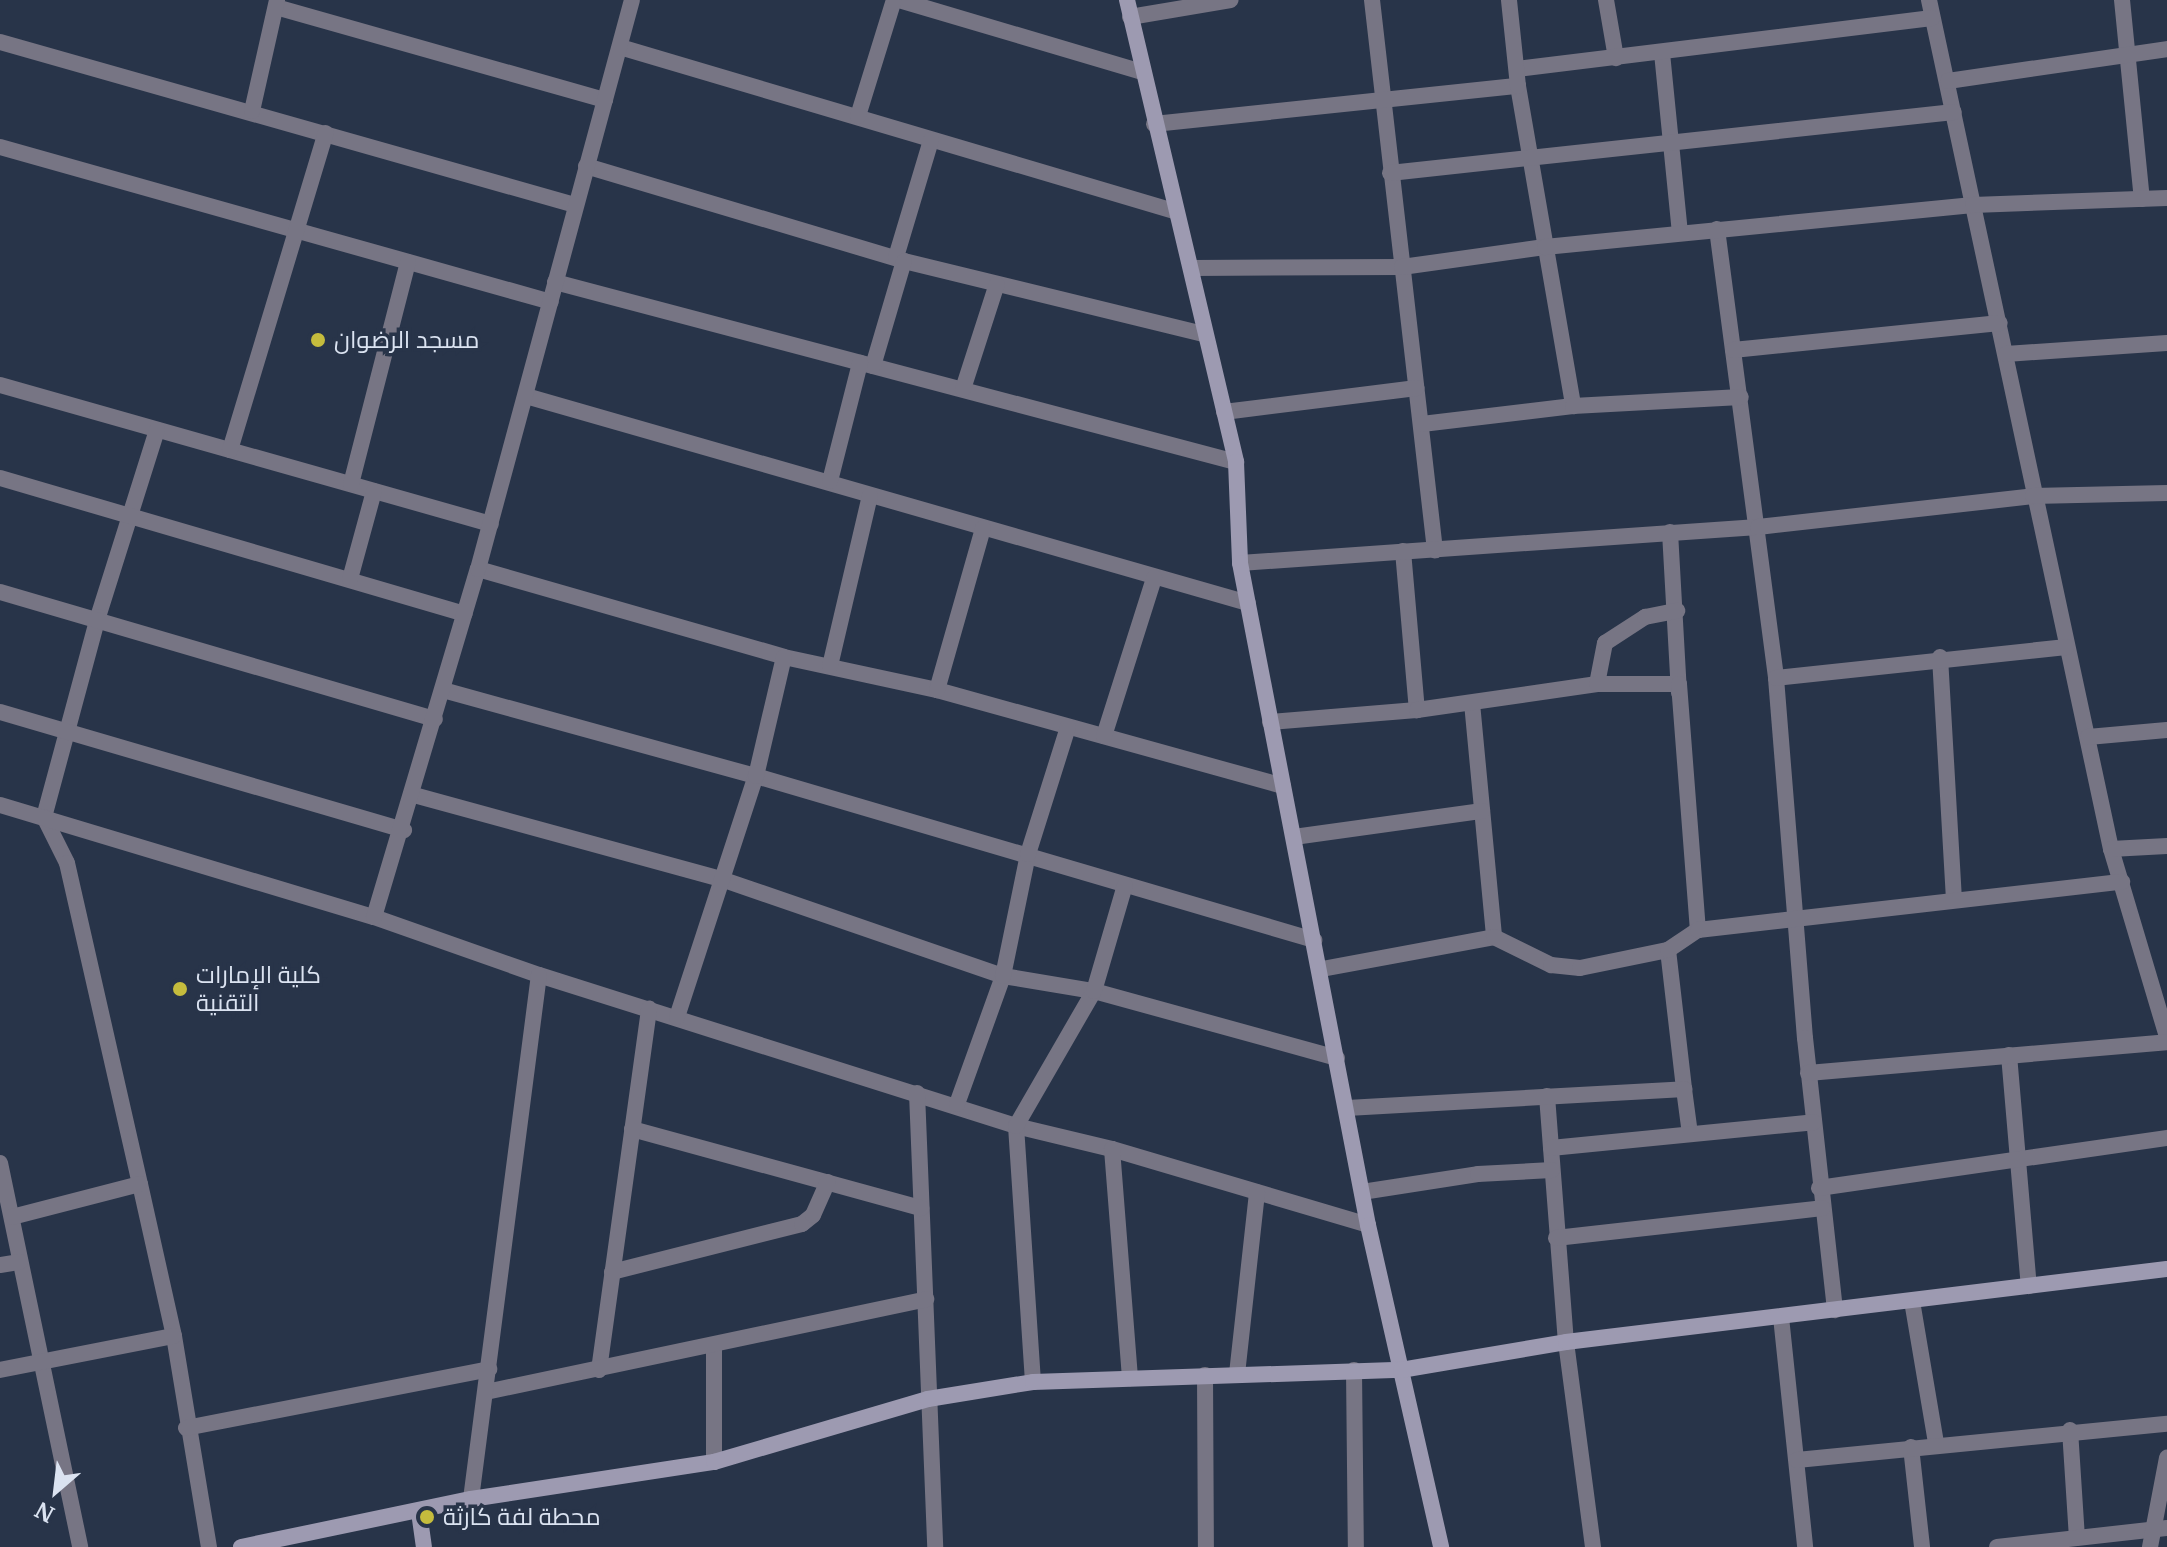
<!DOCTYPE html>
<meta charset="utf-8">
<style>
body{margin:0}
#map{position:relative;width:2167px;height:1547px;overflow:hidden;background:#283449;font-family:Merriweather,Cairo,serif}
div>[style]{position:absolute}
.street>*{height:16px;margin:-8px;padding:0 8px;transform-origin:8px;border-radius:8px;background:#777584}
.secondary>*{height:16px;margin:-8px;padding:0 8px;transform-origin:8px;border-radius:8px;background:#9d9ab1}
.dots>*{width:22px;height:22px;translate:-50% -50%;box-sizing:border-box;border:4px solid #283449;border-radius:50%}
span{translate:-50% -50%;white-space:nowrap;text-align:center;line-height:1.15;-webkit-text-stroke:7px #283449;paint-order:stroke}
.poi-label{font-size:24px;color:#dbe3f1}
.left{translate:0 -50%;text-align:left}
.north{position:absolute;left:16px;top:1451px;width:80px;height:80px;-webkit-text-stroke:6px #283449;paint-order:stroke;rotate:208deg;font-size:22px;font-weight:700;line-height:32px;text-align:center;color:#dbe3f1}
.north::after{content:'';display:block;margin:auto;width:28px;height:36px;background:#dbe3f1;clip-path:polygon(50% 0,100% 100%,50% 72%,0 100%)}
</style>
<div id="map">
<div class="street">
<div style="left:899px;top:0;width:253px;rotate:16.5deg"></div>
<div style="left:1372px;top:0;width:554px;rotate:83.47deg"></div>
<div style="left:1606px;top:0;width:59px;rotate:80.2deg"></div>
<div style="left:1929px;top:0;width:868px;rotate:77.9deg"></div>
<div style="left:2111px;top:849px;width:196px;rotate:73.4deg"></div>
<div style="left:2122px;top:0;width:200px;rotate:84.3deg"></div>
<div style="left:276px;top:7px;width:342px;rotate:15.8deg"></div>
<div style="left:1130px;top:17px;width:102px;rotate:-9.6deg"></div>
<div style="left:0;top:42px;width:598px;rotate:15.83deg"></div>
<div style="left:620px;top:47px;width:578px;rotate:16.49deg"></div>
<div style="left:1662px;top:53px;width:181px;rotate:84.3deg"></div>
<div style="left:1517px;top:69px;width:418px;rotate:-7deg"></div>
<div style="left:1948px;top:81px;width:221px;rotate:-8.3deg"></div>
<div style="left:1518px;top:86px;width:325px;rotate:80.2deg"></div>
<div style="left:252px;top:111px;width:114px;rotate:-77.3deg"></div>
<div style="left:858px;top:116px;width:121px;rotate:-72.8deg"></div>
<div style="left:1154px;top:124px;width:366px;rotate:-6deg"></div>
<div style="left:1518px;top:86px;width:86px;rotate:-96deg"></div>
<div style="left:0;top:147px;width:572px;rotate:15.71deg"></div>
<div style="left:586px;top:166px;width:332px;rotate:16.6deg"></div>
<div style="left:904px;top:261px;width:308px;rotate:13.7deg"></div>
<div style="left:1390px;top:173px;width:567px;rotate:-6.17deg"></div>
<div style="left:1717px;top:229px;width:453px;rotate:82.5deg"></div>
<div style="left:1776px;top:678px;width:361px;rotate:85.4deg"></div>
<div style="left:1805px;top:1038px;width:274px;rotate:83.7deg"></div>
<div style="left:896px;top:257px;width:122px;rotate:-73.3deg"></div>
<div style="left:1192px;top:268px;width:210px;rotate:-0.3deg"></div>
<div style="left:1402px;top:267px;width:144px;rotate:-8deg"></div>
<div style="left:1545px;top:247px;width:430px;rotate:-5.6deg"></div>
<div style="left:1973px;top:205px;width:194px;rotate:-2.1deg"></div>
<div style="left:555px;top:282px;width:704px;rotate:14.81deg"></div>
<div style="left:1733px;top:350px;width:268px;rotate:-5.8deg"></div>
<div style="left:2006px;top:354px;width:161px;rotate:-3.9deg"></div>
<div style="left:873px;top:366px;width:109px;rotate:-73.6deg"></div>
<div style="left:0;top:385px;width:510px;rotate:15.81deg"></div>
<div style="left:963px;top:389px;width:110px;rotate:-72.1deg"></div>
<div style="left:526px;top:396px;width:751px;rotate:16deg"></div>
<div style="left:1224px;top:412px;width:194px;rotate:-7.1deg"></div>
<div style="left:1422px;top:424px;width:152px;rotate:-6.8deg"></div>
<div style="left:1573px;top:406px;width:168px;rotate:-3.1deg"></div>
<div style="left:157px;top:430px;width:196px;rotate:107.5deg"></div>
<div style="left:98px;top:617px;width:207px;rotate:105.1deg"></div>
<div style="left:44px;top:817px;width:51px;rotate:63.4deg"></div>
<div style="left:67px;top:863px;width:329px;rotate:77.2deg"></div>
<div style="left:140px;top:1184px;width:156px;rotate:77.4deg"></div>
<div style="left:174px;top:1336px;width:214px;rotate:80.6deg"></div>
<div style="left:230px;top:450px;width:331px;rotate:-73.2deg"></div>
<div style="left:0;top:478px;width:484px;rotate:16.3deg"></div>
<div style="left:830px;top:481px;width:122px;rotate:-75.7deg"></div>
<div style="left:351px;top:484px;width:229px;rotate:-75.6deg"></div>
<div style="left:1670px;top:532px;width:161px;rotate:86.8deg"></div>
<div style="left:1403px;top:551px;width:160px;rotate:85deg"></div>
<div style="left:1240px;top:563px;width:519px;rotate:-3.98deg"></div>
<div style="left:1758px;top:527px;width:277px;rotate:-6.4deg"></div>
<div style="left:2033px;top:496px;width:134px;rotate:-1.3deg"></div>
<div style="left:478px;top:569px;width:318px;rotate:16deg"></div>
<div style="left:784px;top:657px;width:157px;rotate:12.2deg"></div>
<div style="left:937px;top:690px;width:359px;rotate:15.5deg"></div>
<div style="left:350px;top:579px;width:91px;rotate:-74.7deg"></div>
<div style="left:0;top:592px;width:453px;rotate:16.3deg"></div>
<div style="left:1940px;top:657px;width:241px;rotate:86.7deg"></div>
<div style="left:830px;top:666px;width:175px;rotate:-76.8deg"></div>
<div style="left:1776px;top:678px;width:292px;rotate:-6.1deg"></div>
<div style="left:1597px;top:684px;width:42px;rotate:-79deg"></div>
<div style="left:1605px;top:643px;width:48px;rotate:-33deg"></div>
<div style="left:1645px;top:617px;width:33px;rotate:-11deg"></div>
<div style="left:443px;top:690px;width:325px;rotate:15.4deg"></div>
<div style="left:756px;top:776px;width:582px;rotate:16.38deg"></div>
<div style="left:937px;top:690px;width:168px;rotate:-74.1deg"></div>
<div style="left:1472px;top:703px;width:235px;rotate:84.6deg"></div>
<div style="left:0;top:712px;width:421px;rotate:16.3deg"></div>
<div style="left:1270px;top:722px;width:147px;rotate:-4.7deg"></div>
<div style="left:1417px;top:710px;width:182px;rotate:-8.2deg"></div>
<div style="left:1597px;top:684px;width:82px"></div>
<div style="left:1679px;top:684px;width:247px;rotate:85.6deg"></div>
<div style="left:1104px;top:736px;width:166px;rotate:-72.4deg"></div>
<div style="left:2088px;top:737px;width:79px;rotate:-5.1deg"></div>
<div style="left:414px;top:795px;width:321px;rotate:15.3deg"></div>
<div style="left:724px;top:880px;width:295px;rotate:19deg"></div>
<div style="left:1003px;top:976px;width:92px;rotate:9.4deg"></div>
<div style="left:1094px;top:991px;width:252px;rotate:15.4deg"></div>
<div style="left:0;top:805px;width:390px;rotate:16.7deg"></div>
<div style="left:374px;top:917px;width:175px;rotate:19.4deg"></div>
<div style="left:539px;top:975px;width:500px;rotate:17.57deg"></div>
<div style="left:1016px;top:1126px;width:99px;rotate:13.5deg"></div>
<div style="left:1112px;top:1149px;width:267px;rotate:16.5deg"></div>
<div style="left:1294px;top:837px;width:190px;rotate:-7.9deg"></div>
<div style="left:2111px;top:849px;width:56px;rotate:-3.1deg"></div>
<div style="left:374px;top:917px;width:363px;rotate:-73.4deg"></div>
<div style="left:478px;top:569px;width:589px;rotate:-74.86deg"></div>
<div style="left:1668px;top:950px;width:140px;rotate:83.4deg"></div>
<div style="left:1322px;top:969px;width:175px;rotate:-10.5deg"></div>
<div style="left:1494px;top:937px;width:64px;rotate:26.2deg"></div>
<div style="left:1551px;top:965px;width:29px;rotate:6deg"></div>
<div style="left:1580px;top:968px;width:90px;rotate:-11.6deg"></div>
<div style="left:1668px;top:950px;width:36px;rotate:-34deg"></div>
<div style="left:1698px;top:930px;width:427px;rotate:-6.5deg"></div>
<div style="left:677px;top:1017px;width:254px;rotate:-71.9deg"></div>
<div style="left:756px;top:776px;width:122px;rotate:-76.8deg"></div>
<div style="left:2009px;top:1055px;width:232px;rotate:85.1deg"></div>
<div style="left:1808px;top:1073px;width:360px;rotate:-4.9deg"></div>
<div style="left:917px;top:1093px;width:454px;rotate:87.7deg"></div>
<div style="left:1547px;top:1096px;width:247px;rotate:85.6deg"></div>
<div style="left:1566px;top:1342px;width:207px;rotate:82.5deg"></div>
<div style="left:957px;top:1104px;width:136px;rotate:-70.2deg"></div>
<div style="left:1003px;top:976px;width:125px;rotate:-78.4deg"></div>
<div style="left:1028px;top:854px;width:133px;rotate:-72.5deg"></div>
<div style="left:1347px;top:1108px;width:338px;rotate:-3.2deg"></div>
<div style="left:1684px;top:1089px;width:45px;rotate:82.4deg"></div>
<div style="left:632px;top:1129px;width:300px;rotate:15.3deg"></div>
<div style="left:1551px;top:1148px;width:264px;rotate:-5.6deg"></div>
<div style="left:1112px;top:1149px;width:230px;rotate:85.5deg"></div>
<div style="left:0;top:1163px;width:392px;rotate:78.2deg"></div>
<div style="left:1819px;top:1188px;width:352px;rotate:-8.2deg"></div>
<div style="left:1362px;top:1192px;width:117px;rotate:-8.8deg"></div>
<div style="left:1478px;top:1174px;width:74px;rotate:-3.1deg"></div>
<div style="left:12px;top:1217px;width:132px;rotate:-14.5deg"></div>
<div style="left:1556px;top:1238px;width:268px;rotate:-6.4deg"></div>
<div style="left:0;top:1265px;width:20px;rotate:-9deg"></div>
<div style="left:612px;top:1272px;width:196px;rotate:-14.2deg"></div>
<div style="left:802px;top:1224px;width:14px;rotate:-39deg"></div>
<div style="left:813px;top:1215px;width:36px;rotate:-66deg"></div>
<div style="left:1912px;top:1301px;width:144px;rotate:80.4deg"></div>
<div style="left:1781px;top:1317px;width:231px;rotate:84deg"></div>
<div style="left:714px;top:1348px;width:114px;rotate:90deg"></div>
<div style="left:0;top:1370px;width:177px;rotate:-11.1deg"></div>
<div style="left:599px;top:1370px;width:365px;rotate:-82.1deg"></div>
<div style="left:1354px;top:1370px;width:177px;rotate:89.4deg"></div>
<div style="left:1237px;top:1374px;width:183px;rotate:-83.7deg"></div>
<div style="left:1205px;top:1375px;width:172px;rotate:89.7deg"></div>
<div style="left:1033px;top:1382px;width:257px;rotate:-93.8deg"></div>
<div style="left:1016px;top:1126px;width:156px;rotate:-60deg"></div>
<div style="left:1094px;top:991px;width:110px;rotate:-73.7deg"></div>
<div style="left:486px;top:1392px;width:450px;rotate:-11.9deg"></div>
<div style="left:186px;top:1428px;width:309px;rotate:-11deg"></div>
<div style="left:2070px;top:1430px;width:108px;rotate:86.3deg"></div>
<div style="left:1911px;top:1447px;width:101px;rotate:83.7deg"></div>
<div style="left:1797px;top:1460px;width:372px;rotate:-5.6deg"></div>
<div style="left:471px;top:1499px;width:528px;rotate:-82.61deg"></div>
<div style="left:1997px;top:1547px;width:171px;rotate:-6.4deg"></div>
<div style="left:2150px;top:1547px;width:91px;rotate:-79.2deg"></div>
</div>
<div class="secondary">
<div style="left:1127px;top:0;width:475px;rotate:76.7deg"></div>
<div style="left:1236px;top:462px;width:101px;rotate:87.7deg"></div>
<div style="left:1240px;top:563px;width:674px;rotate:79.06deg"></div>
<div style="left:1368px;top:1225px;width:330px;rotate:77.2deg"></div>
<div style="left:419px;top:1512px;width:35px;rotate:82deg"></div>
<div style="left:241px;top:1547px;width:235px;rotate:-11.8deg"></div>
<div style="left:471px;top:1499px;width:246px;rotate:-8.7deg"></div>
<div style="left:714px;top:1462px;width:223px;rotate:-16.4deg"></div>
<div style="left:928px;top:1399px;width:106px;rotate:-9.2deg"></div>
<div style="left:1033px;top:1382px;width:368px;rotate:-1.9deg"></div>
<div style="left:1401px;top:1370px;width:167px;rotate:-9.6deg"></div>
<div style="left:1566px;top:1342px;width:605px;rotate:-6.93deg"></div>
</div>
<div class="dots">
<div style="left:318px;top:340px;background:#c5bc3d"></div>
<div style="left:180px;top:989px;background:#c5bc3d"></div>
<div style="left:427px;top:1517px;background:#c5bc3d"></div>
</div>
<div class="poi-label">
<span class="left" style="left:334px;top:340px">مسجد الرضوان</span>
<span class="left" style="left:196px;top:989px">كلية الإمارات<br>التقنية</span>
<span class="left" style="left:443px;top:1517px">محطة لفة كارثة</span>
</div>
<div class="north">N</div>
</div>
